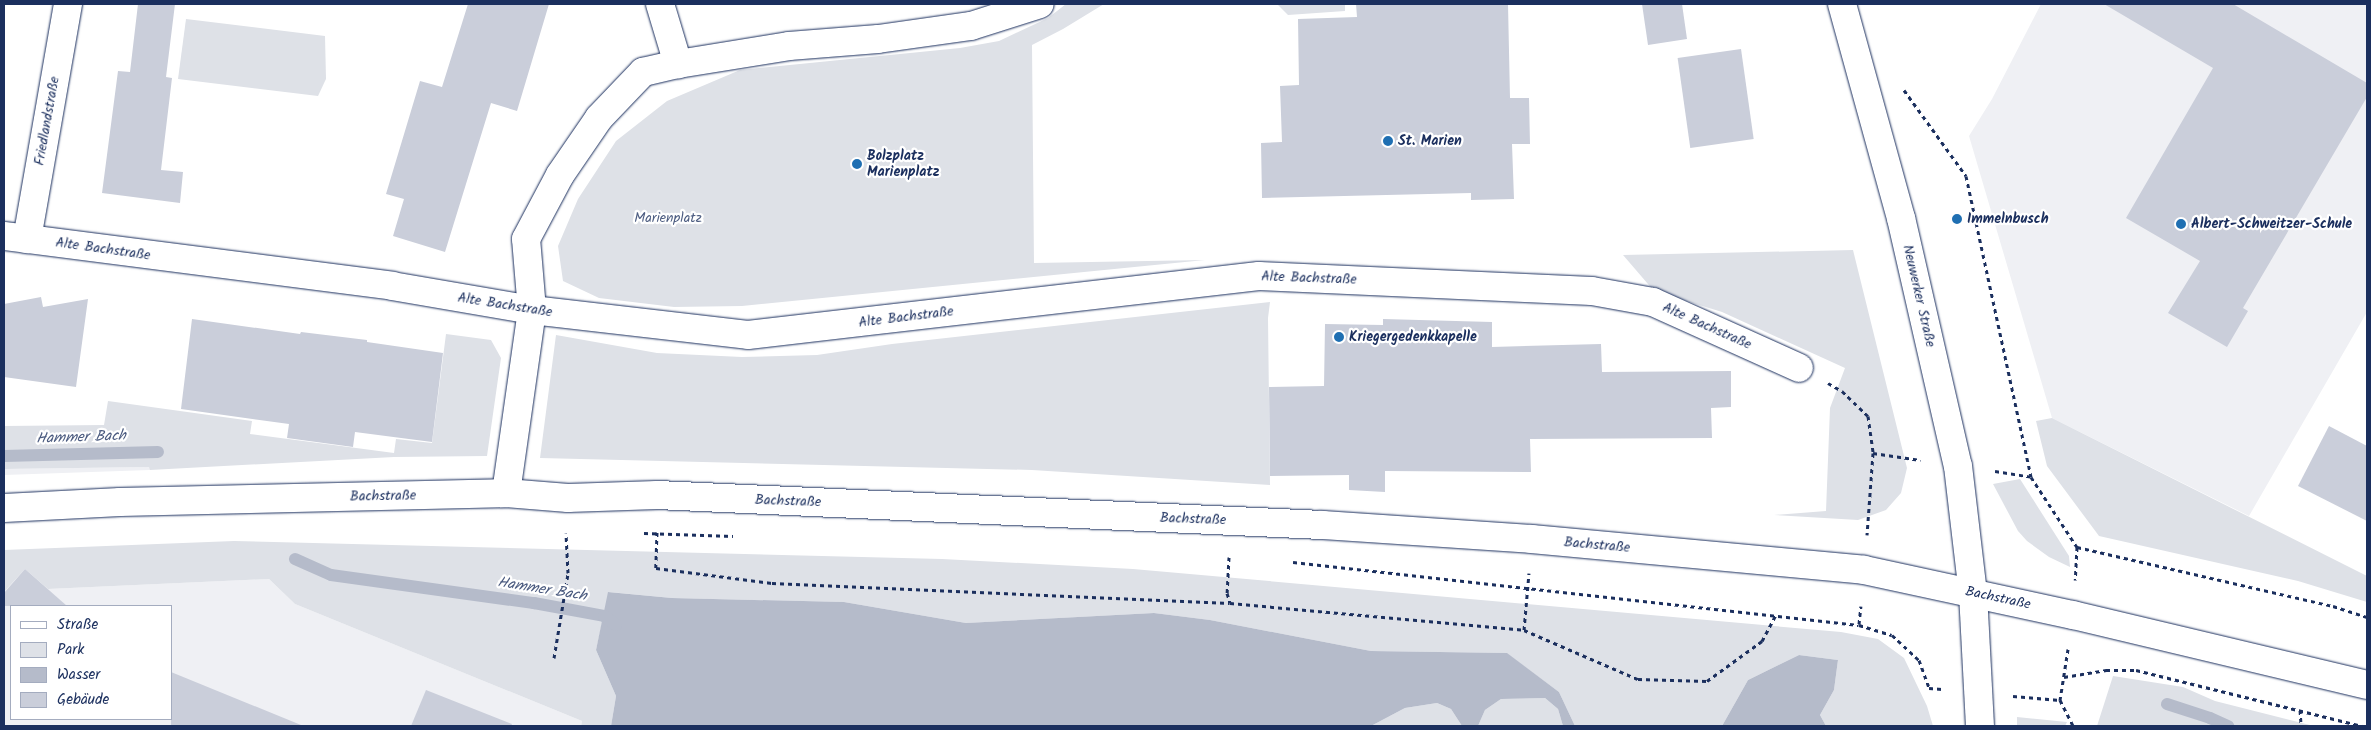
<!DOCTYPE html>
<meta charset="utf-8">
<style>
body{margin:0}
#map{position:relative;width:2371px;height:730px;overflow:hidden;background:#fff;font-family:Kalam,sans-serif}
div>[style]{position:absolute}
.built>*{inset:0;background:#eff0f4}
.green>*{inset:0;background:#dee1e7}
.water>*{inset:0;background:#b5bbca}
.stream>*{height:12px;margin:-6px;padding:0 6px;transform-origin:6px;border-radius:6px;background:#b5bbca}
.building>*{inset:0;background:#caceda;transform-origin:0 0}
.path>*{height:3px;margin-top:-1.5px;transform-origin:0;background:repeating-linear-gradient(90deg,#1b2f5e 0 4px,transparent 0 8px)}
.roads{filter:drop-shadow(0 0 1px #1b2f5e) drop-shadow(0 0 1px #1b2f5e)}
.street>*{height:28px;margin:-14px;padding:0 14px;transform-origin:14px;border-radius:14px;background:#fff}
.secondary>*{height:28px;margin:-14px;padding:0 14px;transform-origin:14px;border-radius:14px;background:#fff}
.dots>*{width:14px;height:14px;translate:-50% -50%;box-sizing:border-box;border:2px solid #fff;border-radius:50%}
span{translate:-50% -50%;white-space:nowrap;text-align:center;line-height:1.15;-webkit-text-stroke:4.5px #fff;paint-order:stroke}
.street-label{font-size:14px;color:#1b2f5e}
.poi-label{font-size:14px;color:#1b2f5e;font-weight:700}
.left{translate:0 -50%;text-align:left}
.park-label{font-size:14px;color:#4c5c80}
.water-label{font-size:15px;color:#49597e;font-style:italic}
.frame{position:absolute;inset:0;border:5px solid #1b2f5e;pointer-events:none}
.legend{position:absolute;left:10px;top:605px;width:162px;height:115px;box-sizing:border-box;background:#fff;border:1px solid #a4acbf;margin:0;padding:6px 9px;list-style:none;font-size:15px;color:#1b2f5e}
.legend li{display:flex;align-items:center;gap:10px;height:25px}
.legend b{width:25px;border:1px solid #a4acbf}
</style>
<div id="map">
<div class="built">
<div style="clip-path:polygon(2041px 4px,2367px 4px,2367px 312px,2249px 516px,2052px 418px,1969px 136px,1992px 99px)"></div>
<div style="clip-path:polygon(150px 467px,150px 470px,4px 475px,4px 469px)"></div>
<div style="clip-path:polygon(evenodd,25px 569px,48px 589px,269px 579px,295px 604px,582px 721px,581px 726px,4px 726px,4px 592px,25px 569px,11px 606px,171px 606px,171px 719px,11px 719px,11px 606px)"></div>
</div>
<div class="green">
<div style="clip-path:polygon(1066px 4px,1104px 4px,1063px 29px,1032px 45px,1034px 263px,1205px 260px,742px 306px,674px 307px,599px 298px,563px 281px,558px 246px,578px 199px,616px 141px,667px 101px,740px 70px,960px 48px,999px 41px,1048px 18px)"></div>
<div style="clip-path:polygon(1277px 4px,1345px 4px,1345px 11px,1288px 15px)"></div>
<div style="clip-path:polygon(186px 19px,325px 36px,326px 79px,318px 96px,178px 79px)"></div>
<div style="clip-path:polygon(1853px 250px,1907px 468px,1901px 493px,1886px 510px,1858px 520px,1774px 515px,1826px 511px,1830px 408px,1845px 368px,1722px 312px,1654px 291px,1623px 255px)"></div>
<div style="clip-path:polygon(1270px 302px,1268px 318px,1270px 485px,1032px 470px,540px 458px,556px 335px,657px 353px,742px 357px,817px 355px,892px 344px)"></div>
<div style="clip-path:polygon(446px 334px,491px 340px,501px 358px,487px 456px,394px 457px,150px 470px,149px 467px,4px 469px,4px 426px,104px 425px,108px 401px,252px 421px,250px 434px,394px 453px,396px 439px,432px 443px)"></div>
<div style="clip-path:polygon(2052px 418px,2367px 576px,2367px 602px,2298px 581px,2099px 536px,2047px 466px,2036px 421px)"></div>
<div style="clip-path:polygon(2020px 479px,2069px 556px,2070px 567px,2049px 557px,2027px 541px,2018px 531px,1993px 484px)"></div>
<div style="clip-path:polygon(234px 541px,942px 559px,1133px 569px,1841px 632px,1878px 639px,1904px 658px,1927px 706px,1933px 726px,1826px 726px,1820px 715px,1834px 690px,1838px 660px,1799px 655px,1748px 680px,1722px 726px,1575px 726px,1559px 692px,1506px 653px,1371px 651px,1210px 620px,1154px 613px,966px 623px,844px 602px,672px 598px,609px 592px,596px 650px,616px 696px,611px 726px,581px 726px,582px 721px,295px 604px,269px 579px,48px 589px,25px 569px,4px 592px,4px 550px)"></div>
<div style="clip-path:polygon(2113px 676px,2183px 687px,2215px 701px,2314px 726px,2097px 726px)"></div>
<div style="clip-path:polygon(1545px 698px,1558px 709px,1563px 726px,1478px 726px,1485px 710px,1501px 699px)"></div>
<div style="clip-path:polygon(1437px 703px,1451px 709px,1462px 726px,1371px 726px,1405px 708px)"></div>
<div style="clip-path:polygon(2017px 717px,2067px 722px,2065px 726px,2017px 726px)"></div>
</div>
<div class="water">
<div style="clip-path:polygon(608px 592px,672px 598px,844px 602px,966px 623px,1154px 613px,1210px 620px,1371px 651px,1507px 653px,1559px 692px,1575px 726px,1563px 726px,1558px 709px,1545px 698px,1501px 699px,1485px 710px,1478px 726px,1462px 726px,1451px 709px,1437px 703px,1405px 708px,1371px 726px,611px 726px,616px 696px,596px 650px)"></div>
<div style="clip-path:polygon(1799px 655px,1838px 660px,1834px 690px,1820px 715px,1826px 726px,1722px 726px,1748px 680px)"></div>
</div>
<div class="stream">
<div style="left:4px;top:456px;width:154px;rotate:-1.5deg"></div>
<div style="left:295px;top:559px;width:39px;rotate:24deg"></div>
<div style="left:331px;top:575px;width:205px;rotate:7.9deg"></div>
<div style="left:534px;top:603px;width:71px;rotate:10.5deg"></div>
<div style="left:604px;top:616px;width:15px;rotate:37deg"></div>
<div style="left:2167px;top:704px;width:45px;rotate:18deg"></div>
<div style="left:2210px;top:718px;width:20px;rotate:24deg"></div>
</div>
<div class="building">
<div style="clip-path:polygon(138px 4px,175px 4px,166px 77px,172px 78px,161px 170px,183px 172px,180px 203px,102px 193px,118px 71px,130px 72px)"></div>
<div style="clip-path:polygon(468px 4px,549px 4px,517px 111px,491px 103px,445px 252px,393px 236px,404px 199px,386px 194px,420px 81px,442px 87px)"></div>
<div style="clip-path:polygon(1356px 4px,1508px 4px,1510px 98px,1529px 98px,1530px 144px,1512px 144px,1514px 199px,1471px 200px,1471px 193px,1262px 198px,1261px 143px,1282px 142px,1280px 86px,1299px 85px,1298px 19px,1357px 17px)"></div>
<div style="clip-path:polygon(1642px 4px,1682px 4px,1687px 39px,1648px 45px)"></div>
<div style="clip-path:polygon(2104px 4px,2233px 4px,2367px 83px,2367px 97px,2243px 308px,2248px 311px,2227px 347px,2168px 313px,2200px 261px,2126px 218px,2213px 68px)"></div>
<div style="left:1741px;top:49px;width:91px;height:64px;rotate:82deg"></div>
<div style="clip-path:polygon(41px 297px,43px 307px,88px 299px,76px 387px,4px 377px,4px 304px)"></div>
<div style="clip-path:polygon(192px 319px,300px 334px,301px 332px,367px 340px,367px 342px,443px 353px,432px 442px,355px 432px,353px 447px,287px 438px,289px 424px,181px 409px)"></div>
<div style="clip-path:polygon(1383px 319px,1492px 322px,1492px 347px,1601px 344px,1602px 372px,1731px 371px,1731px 407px,1711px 408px,1712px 438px,1530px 439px,1531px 472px,1385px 471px,1385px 492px,1349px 490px,1349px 475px,1270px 476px,1269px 387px,1324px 386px,1325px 324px,1383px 325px)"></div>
<div style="clip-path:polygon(2329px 426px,2367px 446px,2367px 521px,2298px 486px)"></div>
<div style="clip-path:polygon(25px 569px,67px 606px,4px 606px,4px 593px)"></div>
<div style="clip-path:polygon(171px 672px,301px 725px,301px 726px,171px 726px)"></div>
<div style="clip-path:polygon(426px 690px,512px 724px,511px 726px,411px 726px)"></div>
</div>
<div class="path">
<div style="left:1904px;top:90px;width:106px;rotate:54.2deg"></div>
<div style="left:1966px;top:176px;width:308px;rotate:77.8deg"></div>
<div style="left:2031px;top:477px;width:84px;rotate:56.7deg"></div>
<div style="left:2077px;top:547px;width:33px;rotate:93deg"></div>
<div style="left:1828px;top:383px;width:16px;rotate:30deg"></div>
<div style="left:1842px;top:391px;width:36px;rotate:44deg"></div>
<div style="left:1868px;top:416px;width:37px;rotate:82deg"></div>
<div style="left:1873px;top:453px;width:82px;rotate:94.2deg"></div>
<div style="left:1873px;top:453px;width:48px;rotate:8.5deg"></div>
<div style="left:1995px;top:471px;width:36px;rotate:9deg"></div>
<div style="left:657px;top:532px;width:36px;rotate:92deg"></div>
<div style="left:656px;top:568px;width:117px;rotate:7.4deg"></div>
<div style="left:772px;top:583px;width:458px;rotate:2.5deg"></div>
<div style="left:1230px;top:603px;width:295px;rotate:5.2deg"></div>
<div style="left:1524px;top:630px;width:124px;rotate:23.3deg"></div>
<div style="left:1638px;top:679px;width:69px;rotate:1.7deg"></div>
<div style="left:1707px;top:681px;width:68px;rotate:-36deg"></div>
<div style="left:1762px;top:641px;width:30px;rotate:-62deg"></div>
<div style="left:644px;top:533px;width:89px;rotate:1.9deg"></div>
<div style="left:2077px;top:547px;width:263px;rotate:13deg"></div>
<div style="left:2333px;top:606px;width:36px;rotate:18deg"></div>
<div style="left:1229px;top:557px;width:36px;rotate:93deg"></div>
<div style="left:1227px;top:593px;width:10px;rotate:73deg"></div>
<div style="left:1293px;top:562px;width:569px;rotate:6.35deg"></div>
<div style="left:1859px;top:625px;width:34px;rotate:17deg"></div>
<div style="left:1892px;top:635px;width:37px;rotate:43deg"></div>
<div style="left:1919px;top:660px;width:30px;rotate:70deg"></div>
<div style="left:1929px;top:688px;width:13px;rotate:4deg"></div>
<div style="left:1859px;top:624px;width:18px;rotate:-84deg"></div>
<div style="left:1524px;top:630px;width:57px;rotate:-85deg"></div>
<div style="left:2068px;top:649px;width:52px;rotate:98.9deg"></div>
<div style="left:2060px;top:700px;width:29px;rotate:63deg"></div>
<div style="left:554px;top:658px;width:86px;rotate:-80.6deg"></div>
<div style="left:568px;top:573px;width:40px;rotate:-92.9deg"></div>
<div style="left:2064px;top:677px;width:43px;rotate:-9.5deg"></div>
<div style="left:2106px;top:670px;width:30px"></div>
<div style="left:2136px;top:670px;width:234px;rotate:13.9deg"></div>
<div style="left:2013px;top:696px;width:47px;rotate:4.9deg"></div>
<div style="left:2300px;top:710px;width:16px;rotate:86deg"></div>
</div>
<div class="roads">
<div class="street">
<div style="left:660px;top:4px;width:63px;rotate:73.3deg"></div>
<div style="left:4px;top:236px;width:391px;rotate:7.3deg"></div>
<div style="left:392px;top:286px;width:142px;rotate:9.7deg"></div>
<div style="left:532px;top:310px;width:217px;rotate:6.6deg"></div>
<div style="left:748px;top:335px;width:514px;rotate:-6.59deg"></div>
<div style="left:1259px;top:276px;width:333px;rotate:2.6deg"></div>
<div style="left:1592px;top:291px;width:62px;rotate:10.2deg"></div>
<div style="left:1653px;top:302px;width:160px;rotate:24.3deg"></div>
<div style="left:27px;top:239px;width:239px;rotate:-80.1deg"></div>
<div style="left:506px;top:493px;width:185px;rotate:-81.9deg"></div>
<div style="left:532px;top:310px;width:71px;rotate:-94.8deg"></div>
<div style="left:526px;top:239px;width:72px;rotate:-62deg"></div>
<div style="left:560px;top:175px;width:69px;rotate:-55.6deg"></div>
<div style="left:599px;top:118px;width:64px;rotate:-46.3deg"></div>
<div style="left:643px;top:72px;width:36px;rotate:-13deg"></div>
<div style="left:678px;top:64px;width:112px;rotate:-9.2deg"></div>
<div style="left:789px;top:46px;width:89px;rotate:-4.5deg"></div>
<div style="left:878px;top:39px;width:94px;rotate:-8deg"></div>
<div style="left:971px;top:26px;width:72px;rotate:-17.7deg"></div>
</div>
<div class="secondary">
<div style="left:1842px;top:4px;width:222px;rotate:74.6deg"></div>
<div style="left:1901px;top:218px;width:254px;rotate:77.1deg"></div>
<div style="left:1958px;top:466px;width:128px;rotate:83.3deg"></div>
<div style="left:1973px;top:593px;width:133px;rotate:87deg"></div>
<div style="left:4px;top:508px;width:116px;rotate:-3deg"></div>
<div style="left:120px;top:502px;width:386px;rotate:-1.3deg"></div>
<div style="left:506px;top:493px;width:62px;rotate:4.6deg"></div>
<div style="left:568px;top:498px;width:89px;rotate:-1.9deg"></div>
<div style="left:657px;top:495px;width:666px;rotate:2.58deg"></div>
<div style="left:1322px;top:525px;width:210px;rotate:3.8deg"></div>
<div style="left:1532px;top:539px;width:333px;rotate:5.3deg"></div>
<div style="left:1864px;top:570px;width:214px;rotate:12.2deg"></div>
<div style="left:2073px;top:615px;width:302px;rotate:13.4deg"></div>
</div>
</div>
<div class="dots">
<div style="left:1388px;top:141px;background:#1f6fb2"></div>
<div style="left:857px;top:164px;background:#1f6fb2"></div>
<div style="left:1957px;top:219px;background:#1f6fb2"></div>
<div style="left:2181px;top:224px;background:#1f6fb2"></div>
<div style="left:1339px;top:337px;background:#1f6fb2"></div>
</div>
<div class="street-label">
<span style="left:47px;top:121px;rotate:-80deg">Friedlandstraße</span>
<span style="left:103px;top:249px;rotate:8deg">Alte Bachstraße</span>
<span style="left:1309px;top:278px;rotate:2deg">Alte Bachstraße</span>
<span style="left:1919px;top:296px;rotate:77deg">Neuwerker Straße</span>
<span style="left:505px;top:305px;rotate:9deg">Alte Bachstraße</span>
<span style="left:906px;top:317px;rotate:-7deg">Alte Bachstraße</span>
<span style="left:1707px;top:326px;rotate:24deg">Alte Bachstraße</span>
<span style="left:383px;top:496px;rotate:-1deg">Bachstraße</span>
<span style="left:788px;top:501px;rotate:2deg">Bachstraße</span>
<span style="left:1193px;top:519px;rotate:2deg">Bachstraße</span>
<span style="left:1597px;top:545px;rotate:5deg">Bachstraße</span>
<span style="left:1998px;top:598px;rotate:12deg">Bachstraße</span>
</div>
<div class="poi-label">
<span class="left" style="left:1398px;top:141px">St. Marien</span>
<span class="left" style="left:867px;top:164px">Bolzplatz<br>Marienplatz</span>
<span class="left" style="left:1967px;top:219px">Immelnbusch</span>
<span class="left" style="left:2191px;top:224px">Albert-Schweitzer-Schule</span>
<span class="left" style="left:1349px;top:337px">Kriegergedenkkapelle</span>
</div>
<div class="park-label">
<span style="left:668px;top:218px">Marienplatz</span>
</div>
<div class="water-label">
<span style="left:81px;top:438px;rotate:-2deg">Hammer Bach</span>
<span style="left:542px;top:590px;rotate:9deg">Hammer Bach</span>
</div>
<div class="frame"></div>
<ul class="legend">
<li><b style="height:6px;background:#fff"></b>Straße</li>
<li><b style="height:14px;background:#dee1e7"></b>Park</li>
<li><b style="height:14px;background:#b5bbca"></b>Wasser</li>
<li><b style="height:14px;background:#caceda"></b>Gebäude</li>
</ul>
</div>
